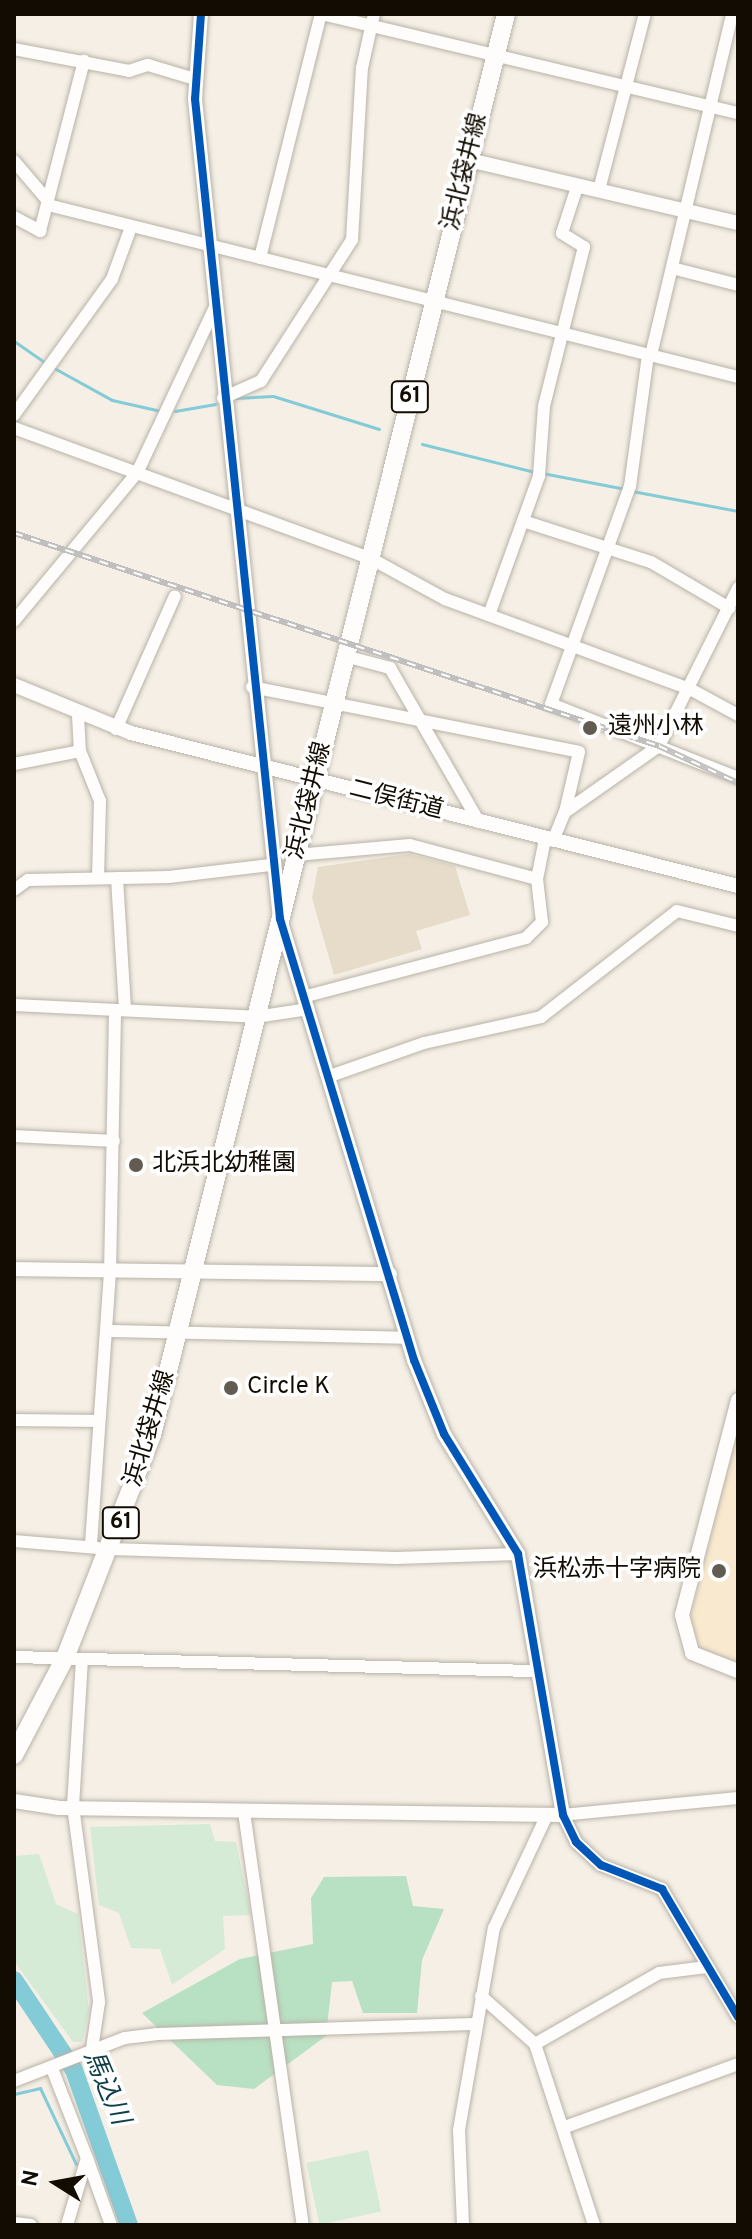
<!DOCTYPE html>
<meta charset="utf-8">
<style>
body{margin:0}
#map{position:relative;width:752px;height:2239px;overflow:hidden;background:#f5efe5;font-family:Overpass,"Noto Sans JP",sans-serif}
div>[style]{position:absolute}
.built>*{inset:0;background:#f8e9cf}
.green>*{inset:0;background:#d5ebd6;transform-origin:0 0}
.forest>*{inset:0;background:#b8e0c2}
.stream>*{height:3px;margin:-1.5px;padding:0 1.5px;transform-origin:1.5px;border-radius:1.5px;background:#84cbd8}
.river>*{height:18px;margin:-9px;padding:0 9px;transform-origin:9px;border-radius:9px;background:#84cbd8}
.building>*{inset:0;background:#e6dcc9}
.roads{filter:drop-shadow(0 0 2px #b8b2a8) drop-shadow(0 0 2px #b8b2a8)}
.minor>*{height:12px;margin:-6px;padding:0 6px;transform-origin:6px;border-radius:6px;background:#fefdfb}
.tertiary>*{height:14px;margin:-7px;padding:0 7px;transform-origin:7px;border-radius:7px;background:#fefdfb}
.primary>*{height:18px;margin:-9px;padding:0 9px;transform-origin:9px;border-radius:9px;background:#fefdfb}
.rail>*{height:6px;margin-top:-3px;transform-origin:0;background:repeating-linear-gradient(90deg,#fff 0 9px,#c1bfbd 0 18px);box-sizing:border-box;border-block:2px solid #c1bfbd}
.cycleway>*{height:8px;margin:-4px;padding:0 4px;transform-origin:4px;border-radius:4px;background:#0057b8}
.dots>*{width:22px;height:22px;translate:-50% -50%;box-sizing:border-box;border:4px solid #fff;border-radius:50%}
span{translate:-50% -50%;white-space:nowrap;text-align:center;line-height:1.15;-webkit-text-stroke:7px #fff;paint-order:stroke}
.shield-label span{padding:2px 6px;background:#fff;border:2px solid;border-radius:6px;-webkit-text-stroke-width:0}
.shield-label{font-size:22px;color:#130c03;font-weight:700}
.street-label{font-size:24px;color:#130c03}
.poi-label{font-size:24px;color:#130c03}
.left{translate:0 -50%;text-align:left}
.right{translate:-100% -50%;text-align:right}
.water-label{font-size:26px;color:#0f3f48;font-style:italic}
.frame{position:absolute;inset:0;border:16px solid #130c03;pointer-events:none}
.north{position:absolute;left:16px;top:2143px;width:80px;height:80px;-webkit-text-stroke:6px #fff;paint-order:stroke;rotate:281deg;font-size:22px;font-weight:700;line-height:32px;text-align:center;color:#130c03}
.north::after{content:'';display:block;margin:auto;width:28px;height:36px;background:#130c03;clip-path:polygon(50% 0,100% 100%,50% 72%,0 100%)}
</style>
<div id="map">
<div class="built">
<div style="clip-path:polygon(738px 1428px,738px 1663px,702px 1651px,690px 1621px)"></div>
</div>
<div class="green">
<div style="clip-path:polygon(210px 1824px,215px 1841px,236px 1842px,251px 1915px,223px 1916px,225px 1949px,172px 1985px,160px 1949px,131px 1948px,119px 1913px,99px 1905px,90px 1827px)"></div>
<div style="clip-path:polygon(39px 1854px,56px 1904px,78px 1914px,89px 2011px,82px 2042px,73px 2042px,14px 1961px,14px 1856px)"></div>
<div style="left:368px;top:2150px;width:63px;height:63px;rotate:78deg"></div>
</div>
<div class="forest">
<div style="clip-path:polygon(406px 1876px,413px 1906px,444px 1909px,422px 1960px,417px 2013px,363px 2013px,352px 1981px,332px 1982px,326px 2036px,254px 2089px,217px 2085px,142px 2013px,240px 1959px,313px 1944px,311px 1898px,324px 1877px)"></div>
</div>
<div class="stream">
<div style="left:14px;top:341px;width:40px;rotate:34.9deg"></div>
<div style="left:54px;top:368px;width:66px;rotate:28.9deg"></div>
<div style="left:112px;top:400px;width:50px;rotate:12.7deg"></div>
<div style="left:236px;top:398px;width:37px;rotate:-3deg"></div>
<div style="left:273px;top:396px;width:111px;rotate:17.3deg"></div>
<div style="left:175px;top:411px;width:41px;rotate:-9.9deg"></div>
<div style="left:422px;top:444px;width:115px;rotate:14deg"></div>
<div style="left:542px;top:473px;width:85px;rotate:10.9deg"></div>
<div style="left:632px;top:491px;width:108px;rotate:10.7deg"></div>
<div style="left:14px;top:2094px;width:27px;rotate:-13deg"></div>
<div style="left:40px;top:2088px;width:84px;rotate:64.7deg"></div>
</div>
<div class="river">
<div style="left:14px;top:1980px;width:108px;rotate:56.3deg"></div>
<div style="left:74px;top:2070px;width:164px;rotate:70.5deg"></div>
</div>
<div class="building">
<div style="clip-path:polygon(409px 854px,455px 866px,470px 915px,416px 931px,422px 949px,334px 975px,312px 898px,318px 867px)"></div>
</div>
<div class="roads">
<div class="minor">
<div style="left:322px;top:14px;width:428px;rotate:13.4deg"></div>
<div style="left:14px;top:49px;width:117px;rotate:10.8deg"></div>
<div style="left:129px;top:71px;width:20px;rotate:-18deg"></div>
<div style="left:148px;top:65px;width:49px;rotate:16.6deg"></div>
<div style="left:14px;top:161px;width:52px;rotate:49.6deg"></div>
<div style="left:599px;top:190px;width:182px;rotate:-75.4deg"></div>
<div style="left:48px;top:205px;width:711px;rotate:14deg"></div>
<div style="left:14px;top:217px;width:30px;rotate:28deg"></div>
<div style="left:40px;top:231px;width:176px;rotate:-75.5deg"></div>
<div style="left:260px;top:258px;width:252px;rotate:-76deg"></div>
<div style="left:672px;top:268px;width:68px;rotate:14.4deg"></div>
<div style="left:648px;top:355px;width:132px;rotate:97.8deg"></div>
<div style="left:630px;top:486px;width:232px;rotate:109.9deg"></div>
<div style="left:551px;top:704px;width:201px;rotate:21.6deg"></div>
<div style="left:651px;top:355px;width:350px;rotate:-76.6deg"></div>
<div style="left:223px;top:398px;width:42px;rotate:-24.1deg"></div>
<div style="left:261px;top:381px;width:168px;rotate:-57.2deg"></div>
<div style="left:352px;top:240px;width:172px;rotate:-86.7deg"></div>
<div style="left:362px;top:68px;width:55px;rotate:-77.5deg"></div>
<div style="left:14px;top:415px;width:168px;rotate:-54.2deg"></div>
<div style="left:112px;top:279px;width:55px;rotate:-69.9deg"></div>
<div style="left:14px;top:428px;width:379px;rotate:20.1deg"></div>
<div style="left:370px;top:558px;width:85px;rotate:28.7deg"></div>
<div style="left:445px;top:599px;width:261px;rotate:20.2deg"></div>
<div style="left:690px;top:689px;width:55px;rotate:28.4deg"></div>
<div style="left:523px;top:521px;width:134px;rotate:17.8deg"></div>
<div style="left:651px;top:562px;width:91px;rotate:30.5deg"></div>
<div style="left:489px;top:615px;width:148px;rotate:-70.2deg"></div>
<div style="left:539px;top:476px;width:70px;rotate:-85.9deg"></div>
<div style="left:544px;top:406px;width:164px;rotate:-75.9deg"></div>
<div style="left:584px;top:247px;width:26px;rotate:-148deg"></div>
<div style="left:562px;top:233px;width:48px;rotate:-71.9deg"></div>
<div style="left:14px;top:621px;width:192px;rotate:-50.3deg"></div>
<div style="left:137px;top:473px;width:181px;rotate:-64.8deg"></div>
<div style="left:345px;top:656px;width:47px;rotate:14.9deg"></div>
<div style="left:390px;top:668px;width:178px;rotate:60deg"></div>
<div style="left:252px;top:687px;width:333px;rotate:11.2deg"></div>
<div style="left:579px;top:752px;width:62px;rotate:103.1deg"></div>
<div style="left:78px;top:715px;width:36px;rotate:87deg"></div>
<div style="left:80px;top:751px;width:54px;rotate:68.2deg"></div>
<div style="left:100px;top:801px;width:77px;rotate:91.5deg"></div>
<div style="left:116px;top:729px;width:145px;rotate:-66.1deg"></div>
<div style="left:14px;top:764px;width:67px;rotate:-11.1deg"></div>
<div style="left:553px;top:841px;width:31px;rotate:-68deg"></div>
<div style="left:565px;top:812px;width:115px;rotate:-35.1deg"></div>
<div style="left:659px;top:746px;width:177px;rotate:-63.4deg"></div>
<div style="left:296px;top:855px;width:114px;rotate:-5deg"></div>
<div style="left:410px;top:845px;width:131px;rotate:15deg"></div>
<div style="left:117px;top:878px;width:132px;rotate:86.5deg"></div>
<div style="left:14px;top:890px;width:17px;rotate:-36deg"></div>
<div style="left:28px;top:880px;width:141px;rotate:-1.2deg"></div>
<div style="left:169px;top:877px;width:102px;rotate:-6.8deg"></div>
<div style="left:303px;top:997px;width:231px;rotate:-14.8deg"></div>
<div style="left:526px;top:938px;width:23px;rotate:-45deg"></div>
<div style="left:542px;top:922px;width:43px;rotate:-96.6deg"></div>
<div style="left:537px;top:879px;width:41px;rotate:-78.7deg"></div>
<div style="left:14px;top:1005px;width:242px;rotate:2.8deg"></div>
<div style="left:256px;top:1017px;width:53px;rotate:-8.7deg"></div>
<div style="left:330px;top:1076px;width:100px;rotate:-19.3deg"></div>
<div style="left:424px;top:1043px;width:120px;rotate:-12.5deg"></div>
<div style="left:541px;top:1017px;width:172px;rotate:-37.9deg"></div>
<div style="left:677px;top:911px;width:63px;rotate:13.8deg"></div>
<div style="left:14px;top:1136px;width:100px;rotate:2.9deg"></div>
<div style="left:107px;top:1331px;width:301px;rotate:1.3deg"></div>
<div style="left:14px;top:1420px;width:84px;rotate:0.7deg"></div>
<div style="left:14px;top:1541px;width:84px;rotate:4.8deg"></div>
<div style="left:91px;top:1544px;width:271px;rotate:-86deg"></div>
<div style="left:110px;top:1274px;width:264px;rotate:-88.9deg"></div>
<div style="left:111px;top:1549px;width:285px;rotate:1.8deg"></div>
<div style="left:396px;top:1558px;width:122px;rotate:-1.9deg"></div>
<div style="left:14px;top:1657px;width:519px;rotate:1.55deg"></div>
<div style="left:82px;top:1659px;width:147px;rotate:93.5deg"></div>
<div style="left:73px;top:1806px;width:198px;rotate:82.4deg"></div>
<div style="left:99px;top:2002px;width:48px;rotate:98.5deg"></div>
<div style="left:738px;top:1798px;width:176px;rotate:174.5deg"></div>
<div style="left:563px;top:1815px;width:30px;rotate:64deg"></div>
<div style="left:576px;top:1842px;width:34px;rotate:43deg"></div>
<div style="left:601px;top:1865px;width:66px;rotate:21.5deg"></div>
<div style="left:662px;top:1889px;width:149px;rotate:59.3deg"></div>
<div style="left:244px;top:1812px;width:417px;rotate:81.9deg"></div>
<div style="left:481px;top:1996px;width:72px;rotate:41.6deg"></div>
<div style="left:535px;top:2044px;width:190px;rotate:71.9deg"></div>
<div style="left:535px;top:2044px;width:143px;rotate:-29.8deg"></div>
<div style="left:659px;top:1973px;width:48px;rotate:-7.1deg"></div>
<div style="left:53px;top:2071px;width:93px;rotate:68.7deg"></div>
<div style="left:87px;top:2158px;width:70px;rotate:106.6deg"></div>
<div style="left:14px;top:2081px;width:119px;rotate:-21.2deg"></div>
<div style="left:125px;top:2038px;width:31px;rotate:-7deg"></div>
<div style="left:156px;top:2034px;width:319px;rotate:-1.8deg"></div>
<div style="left:565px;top:2127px;width:184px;rotate:-20deg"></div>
<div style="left:87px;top:2158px;width:71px;rotate:70.3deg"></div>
<div style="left:14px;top:2223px;width:17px;rotate:7deg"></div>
<div style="left:463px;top:2225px;width:95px;rotate:-92.4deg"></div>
<div style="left:459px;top:2130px;width:205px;rotate:-80.2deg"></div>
<div style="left:494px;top:1928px;width:125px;rotate:-64.9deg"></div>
</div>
<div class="tertiary">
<div style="left:469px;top:160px;width:276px;rotate:13.2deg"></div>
<div style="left:14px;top:685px;width:126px;rotate:22.3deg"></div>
<div style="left:131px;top:733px;width:626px;rotate:14.15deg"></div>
<div style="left:14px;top:1269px;width:376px;rotate:0.8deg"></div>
<div style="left:738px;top:1400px;width:222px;rotate:104.6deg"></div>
<div style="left:682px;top:1615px;width:39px;rotate:75deg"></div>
<div style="left:692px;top:1653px;width:49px;rotate:21.4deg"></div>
<div style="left:14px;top:1801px;width:46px;rotate:8.8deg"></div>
<div style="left:59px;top:1808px;width:504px;rotate:0.8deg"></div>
<div style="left:563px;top:1815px;width:265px;rotate:-99.8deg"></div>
<div style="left:518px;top:1554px;width:141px;rotate:-121.7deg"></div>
<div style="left:444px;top:1434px;width:80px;rotate:-112.1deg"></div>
<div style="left:414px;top:1360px;width:461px;rotate:-106.9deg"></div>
<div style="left:280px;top:919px;width:824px;rotate:-95.92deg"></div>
<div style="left:195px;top:99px;width:85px;rotate:-86deg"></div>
</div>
<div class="primary">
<div style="left:14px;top:1755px;width:110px;rotate:-62.3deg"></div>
<div style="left:65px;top:1658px;width:239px;rotate:-68.7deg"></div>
<div style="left:152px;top:1435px;width:1464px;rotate:-76.01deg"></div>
</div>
</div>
<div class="rail">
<div style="left:14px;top:533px;width:679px;rotate:18.27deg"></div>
<div style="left:659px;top:746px;width:87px;rotate:25.1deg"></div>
</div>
<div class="cycleway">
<div style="left:201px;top:14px;width:85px;rotate:94deg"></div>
<div style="left:195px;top:99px;width:824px;rotate:84.08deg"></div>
<div style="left:280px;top:919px;width:461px;rotate:73.1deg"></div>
<div style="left:414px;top:1360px;width:80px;rotate:67.9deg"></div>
<div style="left:444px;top:1434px;width:141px;rotate:58.3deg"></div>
<div style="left:518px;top:1554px;width:265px;rotate:80.2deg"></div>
<div style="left:563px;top:1815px;width:30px;rotate:64deg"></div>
<div style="left:576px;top:1842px;width:34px;rotate:43deg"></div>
<div style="left:601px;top:1865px;width:66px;rotate:21.5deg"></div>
<div style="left:662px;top:1889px;width:149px;rotate:59.3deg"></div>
</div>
<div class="dots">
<div style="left:590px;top:728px;background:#625b52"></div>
<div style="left:136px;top:1165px;background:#625b52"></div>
<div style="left:231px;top:1388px;background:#625b52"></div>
<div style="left:719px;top:1571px;background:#625b52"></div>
</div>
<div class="shield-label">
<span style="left:410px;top:397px">61</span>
<span style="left:121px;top:1523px">61</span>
</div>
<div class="street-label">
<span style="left:466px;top:172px;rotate:-76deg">浜北袋井線</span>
<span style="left:310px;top:801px;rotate:-76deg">浜北袋井線</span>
<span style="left:396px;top:801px;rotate:14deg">二俣街道</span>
<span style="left:151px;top:1429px;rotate:-73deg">浜北袋井線</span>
</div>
<div class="poi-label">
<span class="left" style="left:608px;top:728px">遠州小林</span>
<span class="left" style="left:152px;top:1165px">北浜北幼稚園</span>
<span class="left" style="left:247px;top:1388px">Circle K</span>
<span class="right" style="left:701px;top:1571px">浜松赤十字病院</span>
</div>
<div class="water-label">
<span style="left:105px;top:2088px;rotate:67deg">馬込川</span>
</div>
<div class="frame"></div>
<div class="north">N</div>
</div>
